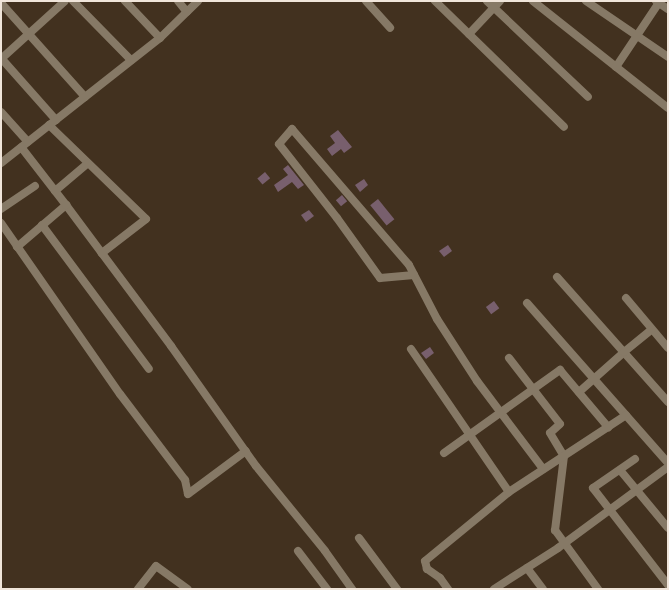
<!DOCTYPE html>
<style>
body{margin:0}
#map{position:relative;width:669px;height:590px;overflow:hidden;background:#42311f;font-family:"Fira Sans",sans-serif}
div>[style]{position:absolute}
.building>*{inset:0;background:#785f6d;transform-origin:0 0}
.minor>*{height:8px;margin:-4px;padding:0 4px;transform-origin:4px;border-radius:4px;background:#867966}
span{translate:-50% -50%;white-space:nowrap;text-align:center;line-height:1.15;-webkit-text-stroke:3.5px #372715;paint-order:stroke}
.frame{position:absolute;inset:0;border:2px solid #f0e5da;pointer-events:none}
</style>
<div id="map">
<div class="building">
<div style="clip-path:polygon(338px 130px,352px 147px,344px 153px,341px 149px,332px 156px,327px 149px,335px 143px,330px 136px)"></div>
<div style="clip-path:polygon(288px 165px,304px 185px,298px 189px,292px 182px,278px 192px,274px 185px,288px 175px,283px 169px)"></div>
<div style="left:265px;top:172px;width:8px;height:10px;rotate:50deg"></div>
<div style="clip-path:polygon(364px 179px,368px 185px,360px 192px,355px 185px)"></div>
<div style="left:342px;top:195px;width:8px;height:8px;rotate:50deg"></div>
<div style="left:378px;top:199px;width:26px;height:10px;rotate:51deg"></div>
<div style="clip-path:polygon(309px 210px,314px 216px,306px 222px,301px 215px)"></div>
<div style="clip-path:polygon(448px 245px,452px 251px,444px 257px,439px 251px)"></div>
<div style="left:494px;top:301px;width:9px;height:10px;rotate:54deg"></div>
<div style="clip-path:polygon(430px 347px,434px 353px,426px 359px,421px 353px)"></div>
</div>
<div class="minor">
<div style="left:73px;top:1px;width:83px;rotate:45.5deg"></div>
<div style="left:125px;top:1px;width:51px;rotate:46.6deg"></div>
<div style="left:178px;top:1px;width:14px;rotate:51deg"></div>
<div style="left:366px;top:1px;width:36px;rotate:48deg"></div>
<div style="left:435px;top:1px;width:180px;rotate:44.3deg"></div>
<div style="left:487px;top:1px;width:139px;rotate:43.5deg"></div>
<div style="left:533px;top:1px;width:172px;rotate:38.4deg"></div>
<div style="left:586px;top:1px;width:99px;rotate:34.3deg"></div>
<div style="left:656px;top:1px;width:14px;rotate:34deg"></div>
<div style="left:1px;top:3px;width:126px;rotate:48.2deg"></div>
<div style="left:469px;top:34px;width:45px;rotate:-46.8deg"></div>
<div style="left:1px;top:58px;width:83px;rotate:48.4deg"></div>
<div style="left:1px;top:59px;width:86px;rotate:-42.2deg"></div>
<div style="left:616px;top:67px;width:79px;rotate:-56.3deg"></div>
<div style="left:1px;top:112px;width:40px;rotate:48deg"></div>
<div style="left:49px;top:125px;width:135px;rotate:44.1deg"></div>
<div style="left:146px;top:219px;width:56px;rotate:142.3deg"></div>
<div style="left:1px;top:163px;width:202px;rotate:-38.2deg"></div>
<div style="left:160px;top:38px;width:53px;rotate:-44.2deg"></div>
<div style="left:55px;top:191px;width:43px;rotate:-40.3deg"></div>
<div style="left:66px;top:205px;width:176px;rotate:53.3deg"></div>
<div style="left:171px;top:346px;width:147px;rotate:54.7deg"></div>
<div style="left:256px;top:466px;width:109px;rotate:50.9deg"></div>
<div style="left:325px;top:551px;width:47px;rotate:54.6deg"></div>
<div style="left:1px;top:209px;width:41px;rotate:-34.1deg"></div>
<div style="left:1px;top:223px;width:208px;rotate:55.2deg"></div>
<div style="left:120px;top:394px;width:108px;rotate:52.9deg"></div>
<div style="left:185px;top:480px;width:14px;rotate:78deg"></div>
<div style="left:188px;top:494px;width:72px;rotate:-36.6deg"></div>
<div style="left:42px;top:225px;width:179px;rotate:53.4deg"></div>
<div style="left:17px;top:247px;width:65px;rotate:-40.6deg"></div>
<div style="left:66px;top:205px;width:73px;rotate:-127.8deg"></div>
<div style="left:414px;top:275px;width:34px;rotate:175deg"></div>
<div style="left:380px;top:278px;width:74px;rotate:-125.6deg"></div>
<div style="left:337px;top:218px;width:94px;rotate:-128.1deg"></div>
<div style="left:279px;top:144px;width:20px;rotate:-49deg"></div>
<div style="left:292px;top:129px;width:179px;rotate:49.3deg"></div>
<div style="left:409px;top:265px;width:61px;rotate:62.6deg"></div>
<div style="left:437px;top:319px;width:74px;rotate:57.2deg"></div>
<div style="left:477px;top:381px;width:110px;rotate:53.1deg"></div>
<div style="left:557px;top:277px;width:167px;rotate:48.4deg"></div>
<div style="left:626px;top:298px;width:65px;rotate:50deg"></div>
<div style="left:527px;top:303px;width:213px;rotate:48.6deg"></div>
<div style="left:411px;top:349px;width:173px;rotate:55.6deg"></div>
<div style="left:509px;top:358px;width:83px;rotate:52.3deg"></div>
<div style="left:560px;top:424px;width:13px;rotate:138deg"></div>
<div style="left:550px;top:433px;width:27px;rotate:59deg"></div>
<div style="left:564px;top:456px;width:75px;rotate:96.9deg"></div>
<div style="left:555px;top:530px;width:73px;rotate:53.9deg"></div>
<div style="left:579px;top:392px;width:60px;rotate:-41.6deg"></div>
<div style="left:624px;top:352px;width:35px;rotate:-39deg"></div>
<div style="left:444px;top:453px;width:143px;rotate:-35.6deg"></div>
<div style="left:560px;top:370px;width:75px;rotate:49.9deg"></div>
<div style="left:635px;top:459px;width:51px;rotate:145.4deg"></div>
<div style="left:593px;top:488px;width:123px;rotate:52.3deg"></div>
<div style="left:620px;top:470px;width:75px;rotate:50.4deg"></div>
<div style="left:359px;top:538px;width:64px;rotate:53.3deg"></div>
<div style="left:298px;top:551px;width:48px;rotate:52.7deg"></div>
<div style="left:527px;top:568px;width:26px;rotate:53deg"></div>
<div style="left:138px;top:589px;width:29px;rotate:-52deg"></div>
<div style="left:156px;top:566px;width:39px;rotate:36deg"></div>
<div style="left:448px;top:589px;width:14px;rotate:-126deg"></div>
<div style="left:440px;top:578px;width:16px;rotate:-145deg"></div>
<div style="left:427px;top:569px;width:8px;rotate:-104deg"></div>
<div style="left:425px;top:561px;width:109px;rotate:-39.4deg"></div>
<div style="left:509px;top:492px;width:140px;rotate:-33.3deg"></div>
<div style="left:494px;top:589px;width:76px;rotate:-32.6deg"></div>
<div style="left:558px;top:548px;width:137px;rotate:-36.4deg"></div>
</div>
<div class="frame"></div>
</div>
